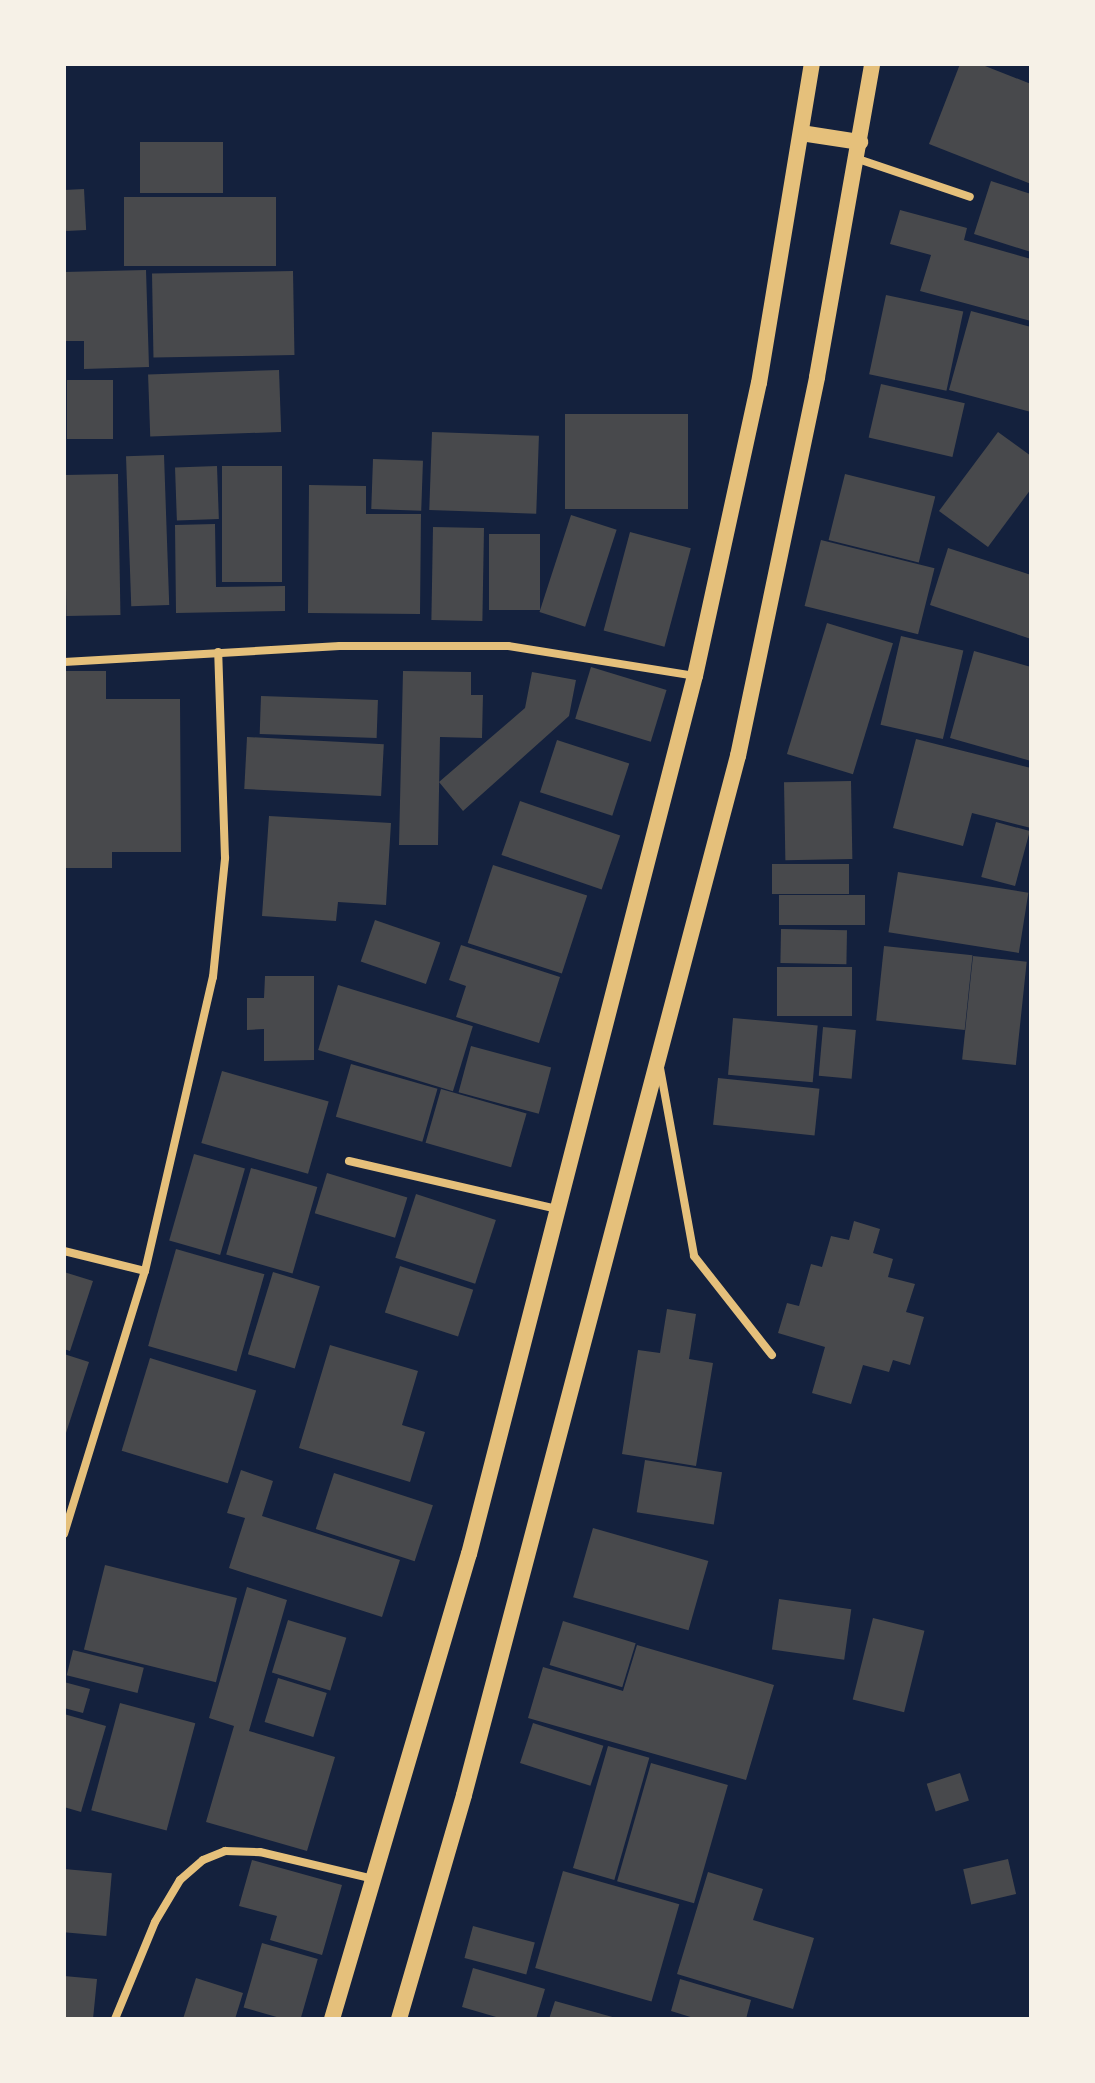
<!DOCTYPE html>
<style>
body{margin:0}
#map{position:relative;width:1095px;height:2083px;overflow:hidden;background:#14213d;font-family:Rubik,sans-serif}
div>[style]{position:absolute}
.building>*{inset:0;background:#48494c;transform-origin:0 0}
.minor>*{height:8px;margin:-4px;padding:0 4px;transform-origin:4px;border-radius:4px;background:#e5c07b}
.secondary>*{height:16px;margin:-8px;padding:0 8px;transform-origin:8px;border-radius:8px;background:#e5c07b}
span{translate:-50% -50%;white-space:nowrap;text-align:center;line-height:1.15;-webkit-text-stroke:8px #f6f1e7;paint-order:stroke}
.frame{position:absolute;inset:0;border:66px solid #f6f1e7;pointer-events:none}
</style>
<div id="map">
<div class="building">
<div style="clip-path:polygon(960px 64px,980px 64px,1031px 84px,1031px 184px,929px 144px)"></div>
<div style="left:140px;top:142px;width:83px;height:51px"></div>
<div style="clip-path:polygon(991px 181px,1031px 194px,1031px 252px,974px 234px)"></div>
<div style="left:84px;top:189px;width:41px;height:20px;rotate:87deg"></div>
<div style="left:124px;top:197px;width:152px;height:69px"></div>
<div style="clip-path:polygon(900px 210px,967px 228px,964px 240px,1031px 259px,1031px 321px,920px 291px,931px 255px,890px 244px)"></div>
<div style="clip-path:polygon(146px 270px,149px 367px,84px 369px,84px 341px,64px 341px,64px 272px)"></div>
<div style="left:293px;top:271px;width:84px;height:141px;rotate:89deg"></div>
<div style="left:886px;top:295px;width:79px;height:81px;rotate:12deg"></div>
<div style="clip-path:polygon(971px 311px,1031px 327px,1031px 412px,949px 390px)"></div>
<div style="left:279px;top:370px;width:62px;height:131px;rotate:88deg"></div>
<div style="left:67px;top:380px;width:46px;height:59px"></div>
<div style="left:881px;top:384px;width:86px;height:55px;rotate:13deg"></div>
<div style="left:688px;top:414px;width:95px;height:123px;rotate:90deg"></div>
<div style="left:432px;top:432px;width:107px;height:78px;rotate:2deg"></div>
<div style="clip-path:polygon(998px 432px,1031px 456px,1031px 489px,988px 547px,939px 511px)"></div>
<div style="left:164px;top:455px;width:150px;height:38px;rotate:88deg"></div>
<div style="left:373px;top:459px;width:50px;height:50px;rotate:2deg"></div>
<div style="left:217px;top:466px;width:53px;height:42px;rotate:88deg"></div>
<div style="left:222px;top:466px;width:60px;height:116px"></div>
<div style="left:118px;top:474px;width:141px;height:54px;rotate:89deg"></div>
<div style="left:845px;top:474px;width:93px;height:68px;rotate:14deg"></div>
<div style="clip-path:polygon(309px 485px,366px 486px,366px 514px,421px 514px,420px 614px,308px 613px)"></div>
<div style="left:571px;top:515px;width:48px;height:102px;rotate:18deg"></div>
<div style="clip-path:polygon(215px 524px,216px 587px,285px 586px,285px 611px,176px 613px,175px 525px)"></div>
<div style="left:433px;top:527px;width:51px;height:93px;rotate:1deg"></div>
<div style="left:630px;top:532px;width:63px;height:102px;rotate:15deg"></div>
<div style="left:540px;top:534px;width:76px;height:51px;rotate:90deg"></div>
<div style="left:821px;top:540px;width:117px;height:68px;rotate:14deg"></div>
<div style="clip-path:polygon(948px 548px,1031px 575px,1031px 639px,930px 605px)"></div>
<div style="left:827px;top:623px;width:69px;height:137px;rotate:17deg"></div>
<div style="left:901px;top:636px;width:64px;height:91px;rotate:13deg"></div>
<div style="clip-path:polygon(974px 651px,1031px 667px,1031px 761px,950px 738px)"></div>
<div style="left:591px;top:667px;width:79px;height:54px;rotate:17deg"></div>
<div style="clip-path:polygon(65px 671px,106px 671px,106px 699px,180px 699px,181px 852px,112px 852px,112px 868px,66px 868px)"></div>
<div style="clip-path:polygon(403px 671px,471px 672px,471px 695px,483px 695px,482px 738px,440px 737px,438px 845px,399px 845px)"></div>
<div style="clip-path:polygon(532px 672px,576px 680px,569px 716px,463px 811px,439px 782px,525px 708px)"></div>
<div style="left:261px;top:696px;width:117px;height:38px;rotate:2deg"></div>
<div style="left:247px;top:737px;width:137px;height:52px;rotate:3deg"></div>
<div style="clip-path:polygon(916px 739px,1031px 768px,1031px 828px,972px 813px,963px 846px,893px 828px)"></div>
<div style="left:557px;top:740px;width:76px;height:55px;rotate:18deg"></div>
<div style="left:851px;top:781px;width:78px;height:67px;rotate:89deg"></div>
<div style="left:520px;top:801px;width:106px;height:57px;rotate:19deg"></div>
<div style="clip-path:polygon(269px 816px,391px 823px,386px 905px,338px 902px,336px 921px,262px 916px)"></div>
<div style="left:996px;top:822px;width:35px;height:57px;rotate:15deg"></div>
<div style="left:772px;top:864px;width:77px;height:30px"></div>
<div style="left:493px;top:865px;width:99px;height:82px;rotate:18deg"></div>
<div style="left:898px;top:872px;width:132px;height:61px;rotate:9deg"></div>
<div style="left:865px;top:895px;width:30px;height:86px;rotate:90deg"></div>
<div style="left:375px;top:920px;width:69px;height:44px;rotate:19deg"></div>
<div style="left:781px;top:929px;width:66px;height:34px;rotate:1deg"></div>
<div style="clip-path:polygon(461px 945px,560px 977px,539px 1043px,456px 1017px,466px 986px,449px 980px)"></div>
<div style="left:884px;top:946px;width:89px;height:75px;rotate:6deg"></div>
<div style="left:973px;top:956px;width:54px;height:104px;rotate:6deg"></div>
<div style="left:777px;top:967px;width:75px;height:49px"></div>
<div style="clip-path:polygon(265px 976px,314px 976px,314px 1060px,264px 1061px,264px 1029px,247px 1030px,247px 998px,264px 998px)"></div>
<div style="left:338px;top:985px;width:141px;height:68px;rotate:17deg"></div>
<div style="left:733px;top:1018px;width:85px;height:57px;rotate:5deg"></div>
<div style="left:823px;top:1027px;width:33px;height:49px;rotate:5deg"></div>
<div style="left:471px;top:1046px;width:83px;height:48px;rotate:15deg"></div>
<div style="left:351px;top:1064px;width:90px;height:55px;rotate:16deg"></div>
<div style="left:222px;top:1071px;width:111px;height:75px;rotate:16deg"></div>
<div style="left:718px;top:1078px;width:102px;height:47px;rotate:6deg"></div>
<div style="left:441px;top:1089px;width:89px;height:56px;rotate:16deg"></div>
<div style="left:194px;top:1154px;width:53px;height:90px;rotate:16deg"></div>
<div style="left:251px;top:1168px;width:69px;height:90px;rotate:16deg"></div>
<div style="left:327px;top:1173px;width:84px;height:42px;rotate:17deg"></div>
<div style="left:416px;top:1194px;width:84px;height:67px;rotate:18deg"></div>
<div style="clip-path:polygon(854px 1221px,880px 1229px,873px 1253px,893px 1259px,888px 1277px,915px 1284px,906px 1312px,924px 1317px,910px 1365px,893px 1360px,889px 1372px,863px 1365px,851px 1404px,812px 1393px,825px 1347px,778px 1333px,787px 1303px,799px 1306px,811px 1264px,822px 1267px,831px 1236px,849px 1240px)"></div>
<div style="left:176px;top:1249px;width:92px;height:101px;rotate:16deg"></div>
<div style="left:400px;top:1266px;width:77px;height:49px;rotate:18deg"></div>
<div style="clip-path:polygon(64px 1272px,93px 1281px,70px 1351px,64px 1349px)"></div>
<div style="left:273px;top:1272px;width:49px;height:86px;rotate:17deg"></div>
<div style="clip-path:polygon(667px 1309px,696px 1314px,689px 1359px,713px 1363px,696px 1466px,622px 1454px,638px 1350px,660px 1353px)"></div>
<div style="clip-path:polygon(330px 1345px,418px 1371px,402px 1425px,425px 1432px,410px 1482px,299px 1448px)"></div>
<div style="clip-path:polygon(64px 1354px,89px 1362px,65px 1436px,64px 1436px)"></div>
<div style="left:150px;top:1358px;width:111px;height:97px;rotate:17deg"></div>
<div style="left:645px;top:1460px;width:78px;height:53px;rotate:9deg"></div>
<div style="clip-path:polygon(241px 1470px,273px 1481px,262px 1516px,400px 1560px,382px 1617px,229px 1568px,245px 1518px,227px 1513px)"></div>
<div style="left:334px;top:1473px;width:104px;height:59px;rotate:18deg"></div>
<div style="left:593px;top:1528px;width:120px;height:72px;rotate:16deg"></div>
<div style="left:105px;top:1565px;width:136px;height:87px;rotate:14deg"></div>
<div style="clip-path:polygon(247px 1587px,287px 1600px,249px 1731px,335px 1757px,307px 1851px,206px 1822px,234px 1726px,209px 1718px)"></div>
<div style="left:779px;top:1599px;width:73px;height:51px;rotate:8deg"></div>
<div style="left:873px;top:1618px;width:53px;height:84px;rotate:14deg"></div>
<div style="left:288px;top:1620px;width:61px;height:55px;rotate:17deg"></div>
<div style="left:563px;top:1621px;width:76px;height:46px;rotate:17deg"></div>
<div style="clip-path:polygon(637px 1645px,774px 1685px,746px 1780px,528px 1718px,543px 1667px,623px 1691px)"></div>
<div style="left:73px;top:1650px;width:73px;height:26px;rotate:14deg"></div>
<div style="left:278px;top:1678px;width:51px;height:46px;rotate:17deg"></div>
<div style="clip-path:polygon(64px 1682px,90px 1689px,83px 1713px,64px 1708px)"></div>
<div style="left:120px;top:1703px;width:78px;height:111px;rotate:15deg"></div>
<div style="clip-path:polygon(64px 1714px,106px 1726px,81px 1812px,64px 1807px)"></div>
<div style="left:533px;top:1723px;width:74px;height:42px;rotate:18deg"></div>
<div style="left:608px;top:1746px;width:43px;height:127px;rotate:16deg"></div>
<div style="left:651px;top:1763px;width:80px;height:123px;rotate:16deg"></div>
<div style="left:960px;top:1773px;width:29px;height:35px;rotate:72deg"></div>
<div style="left:1008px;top:1859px;width:36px;height:46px;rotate:77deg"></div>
<div style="clip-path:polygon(252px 1860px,342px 1885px,322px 1955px,270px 1940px,277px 1916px,239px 1906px)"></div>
<div style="left:64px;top:1869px;width:48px;height:63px;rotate:5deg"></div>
<div style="left:563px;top:1871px;width:121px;height:101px;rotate:16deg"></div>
<div style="clip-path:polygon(708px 1872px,763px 1889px,753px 1920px,814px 1938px,793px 2009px,677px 1974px)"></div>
<div style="left:473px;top:1926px;width:64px;height:33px;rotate:15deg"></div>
<div style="left:262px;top:1943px;width:58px;height:67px;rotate:16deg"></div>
<div style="clip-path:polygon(473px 1968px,545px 1989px,536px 2019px,503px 2019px,462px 2007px)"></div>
<div style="clip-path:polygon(64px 1976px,97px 1979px,93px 2019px,64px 2019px)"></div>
<div style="clip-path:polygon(196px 1978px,243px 1993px,235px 2019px,183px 2019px)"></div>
<div style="clip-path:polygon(680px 1979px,751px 2000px,746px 2019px,697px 2019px,671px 2011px)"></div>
<div style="clip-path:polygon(555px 2001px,616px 2018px,616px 2019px,549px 2019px)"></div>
</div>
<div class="minor">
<div style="left:858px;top:159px;width:118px;rotate:18.7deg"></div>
<div style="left:64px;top:662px;width:276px;rotate:-3.3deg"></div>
<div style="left:340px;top:646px;width:168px"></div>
<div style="left:508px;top:646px;width:189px;rotate:9.1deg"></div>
<div style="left:660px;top:1068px;width:191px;rotate:79.7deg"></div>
<div style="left:694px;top:1256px;width:126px;rotate:51.8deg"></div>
<div style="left:349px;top:1161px;width:213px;rotate:13deg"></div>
<div style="left:64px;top:1251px;width:83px;rotate:13.9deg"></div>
<div style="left:64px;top:1534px;width:275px;rotate:-72.9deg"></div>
<div style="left:145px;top:1271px;width:302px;rotate:-77deg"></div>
<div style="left:213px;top:977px;width:120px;rotate:-84.2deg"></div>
<div style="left:225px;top:858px;width:206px;rotate:-91.9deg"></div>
<div style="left:115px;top:2019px;width:105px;rotate:-67.6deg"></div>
<div style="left:155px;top:1922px;width:49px;rotate:-59.2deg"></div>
<div style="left:180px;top:1880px;width:30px;rotate:-41deg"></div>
<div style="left:203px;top:1860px;width:24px;rotate:-22deg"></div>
<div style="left:225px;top:1851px;width:35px;rotate:2deg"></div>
<div style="left:260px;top:1852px;width:112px;rotate:13.4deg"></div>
</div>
<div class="secondary">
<div style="left:801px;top:133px;width:60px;rotate:8.7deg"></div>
<div style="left:332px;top:2019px;width:485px;rotate:-73.6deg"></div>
<div style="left:469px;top:1554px;width:907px;rotate:-75.57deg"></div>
<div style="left:695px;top:676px;width:300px;rotate:-77.7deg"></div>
<div style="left:759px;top:383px;width:323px;rotate:-80.6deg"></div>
<div style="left:399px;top:2019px;width:233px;rotate:-73.8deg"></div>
<div style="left:464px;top:1795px;width:1075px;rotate:-75.23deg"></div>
<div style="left:738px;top:756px;width:387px;rotate:-78.2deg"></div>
<div style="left:817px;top:377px;width:318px;rotate:-80deg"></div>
</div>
<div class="frame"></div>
</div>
